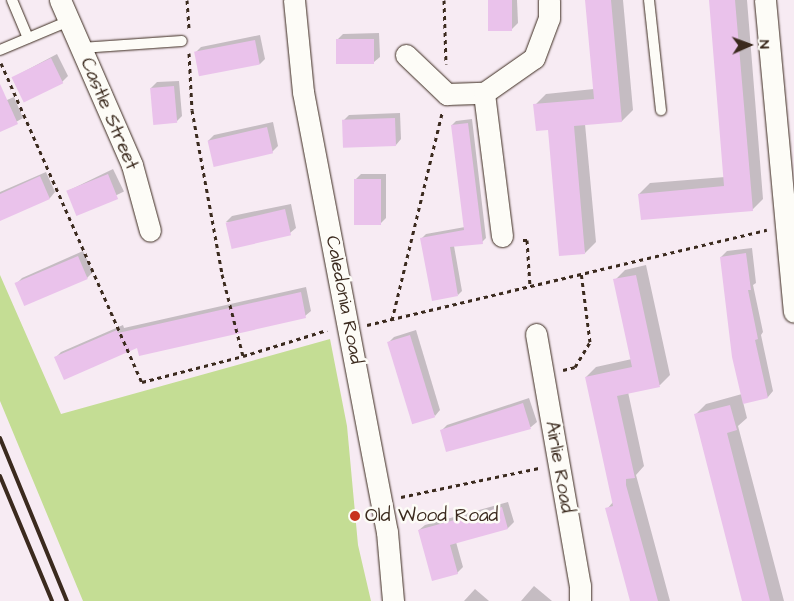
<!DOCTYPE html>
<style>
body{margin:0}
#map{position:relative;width:794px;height:601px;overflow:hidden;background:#f7ebf3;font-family:"Architects Daughter",sans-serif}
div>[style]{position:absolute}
.green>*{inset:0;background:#c4dd94}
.shadow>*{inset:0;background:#0003;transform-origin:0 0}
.building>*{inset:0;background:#eac2eb;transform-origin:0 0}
.path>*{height:3px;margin-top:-1.5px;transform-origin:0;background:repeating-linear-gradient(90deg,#3b2a1e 0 4px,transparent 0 8px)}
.roads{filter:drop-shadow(0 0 1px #3b2a1e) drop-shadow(0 0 1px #3b2a1e)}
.service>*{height:10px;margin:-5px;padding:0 5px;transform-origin:5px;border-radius:5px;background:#fdfcf7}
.minor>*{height:21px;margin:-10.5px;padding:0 10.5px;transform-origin:10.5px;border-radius:10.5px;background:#fdfcf7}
.rail>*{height:4px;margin:-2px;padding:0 2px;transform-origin:2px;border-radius:2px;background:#3b2a1e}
.dots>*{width:14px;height:14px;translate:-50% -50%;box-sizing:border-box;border:2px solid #fdfcf7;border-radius:50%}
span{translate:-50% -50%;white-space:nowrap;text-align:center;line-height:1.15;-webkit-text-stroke:5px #fdfcf7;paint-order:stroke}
.street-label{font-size:19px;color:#3b2a1e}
.poi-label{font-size:19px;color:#3b2a1e}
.left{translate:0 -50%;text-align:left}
.north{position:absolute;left:724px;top:20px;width:50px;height:50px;-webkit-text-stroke:4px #fdfcf7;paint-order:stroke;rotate:88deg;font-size:14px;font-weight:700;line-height:20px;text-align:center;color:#3b2a1e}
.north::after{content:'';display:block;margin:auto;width:18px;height:22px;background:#3b2a1e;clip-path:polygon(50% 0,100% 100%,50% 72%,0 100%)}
</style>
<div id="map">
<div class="green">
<div style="clip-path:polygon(0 275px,61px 414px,330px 339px,347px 426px,358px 545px,371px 601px,83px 601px,0 401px)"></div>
</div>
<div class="shadow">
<div style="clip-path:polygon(489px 0,517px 0,518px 23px,512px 29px)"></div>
<div style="clip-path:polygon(586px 0,623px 0,633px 110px,622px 121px,585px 124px,596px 242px,585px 253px,549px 128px,535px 105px,546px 94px,594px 89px)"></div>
<div style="clip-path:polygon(710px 0,747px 0,763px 199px,752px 210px,639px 194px,650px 183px,725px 177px)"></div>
<div style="clip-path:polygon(379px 33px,380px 57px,374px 62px,337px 40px,343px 34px)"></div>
<div style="clip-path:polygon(260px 35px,265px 59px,260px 64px,195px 53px,201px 47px)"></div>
<div style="clip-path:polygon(57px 54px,68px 76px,62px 82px,12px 78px)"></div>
<div style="clip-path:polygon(179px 81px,182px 116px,176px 122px,151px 88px,157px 82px)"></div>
<div style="clip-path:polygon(14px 97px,23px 118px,0 131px,0 103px)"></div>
<div style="clip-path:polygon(400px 113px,401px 139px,396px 145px,343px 121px,349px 115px)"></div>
<div style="clip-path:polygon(472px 119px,486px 238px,482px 242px,454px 246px,462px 291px,458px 295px,422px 238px,426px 234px,465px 227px,452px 125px,456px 121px)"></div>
<div style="clip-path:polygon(273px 122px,278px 146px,272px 152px,208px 141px,214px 135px)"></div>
<div style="left:113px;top:169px;width:25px;height:51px;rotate:64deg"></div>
<div style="clip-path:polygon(46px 172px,55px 192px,50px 198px,0 220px,0 192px)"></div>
<div style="clip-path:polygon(361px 174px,386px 174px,386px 218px,380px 224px,355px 180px)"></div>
<div style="clip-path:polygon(291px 204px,296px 228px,290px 233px,226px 222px,232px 216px)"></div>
<div style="clip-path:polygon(752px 248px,756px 283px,753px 285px,763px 332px,761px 335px,773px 391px,768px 397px,743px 402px,747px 418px,738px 426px,784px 601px,743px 601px,695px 415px,706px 404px,742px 394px,721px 257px,727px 251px)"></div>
<div style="clip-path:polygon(83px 251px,93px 272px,87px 278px,16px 284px,22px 278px)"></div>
<div style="clip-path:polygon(646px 265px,670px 375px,660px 385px,628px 392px,644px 466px,636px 475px,670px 601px,631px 601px,607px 509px,613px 502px,586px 377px,596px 367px,632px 359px,615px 280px,625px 270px)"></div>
<div style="clip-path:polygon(306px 287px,311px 311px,305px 316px,55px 358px,61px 352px,123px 325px,124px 328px)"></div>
<div style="clip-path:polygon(416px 330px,440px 410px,435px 416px,388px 343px,394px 337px)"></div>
<div style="clip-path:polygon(529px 398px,537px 422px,531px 427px,447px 450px,441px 431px,447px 425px)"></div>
<div style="clip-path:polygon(508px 502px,514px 522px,508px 528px,456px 542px,463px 567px,457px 573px,419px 530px,425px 525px)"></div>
<div style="clip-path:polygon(534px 586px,552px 601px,521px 601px)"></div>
<div style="clip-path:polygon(475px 589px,489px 601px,464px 601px)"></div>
</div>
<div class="building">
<div style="left:488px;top:0;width:24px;height:31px"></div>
<div style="clip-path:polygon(585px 0,611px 0,622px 122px,574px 126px,585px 254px,559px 256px,548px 130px,536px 131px,533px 104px,594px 99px)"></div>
<div style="clip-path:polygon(709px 0,735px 0,753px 211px,641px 220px,638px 194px,724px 186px)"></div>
<div style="left:374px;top:39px;width:25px;height:38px;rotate:90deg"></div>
<div style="left:255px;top:40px;width:25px;height:62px;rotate:79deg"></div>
<div style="left:51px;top:58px;width:28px;height:44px;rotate:64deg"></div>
<div style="clip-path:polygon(0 84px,18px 124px,0 132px)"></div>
<div style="left:174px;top:86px;width:37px;height:24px;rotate:85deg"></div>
<div style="left:395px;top:118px;width:28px;height:53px;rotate:88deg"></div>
<div style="clip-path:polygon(468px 123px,483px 244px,450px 247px,458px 296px,432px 301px,420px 238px,464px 230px,451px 125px)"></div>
<div style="left:267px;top:127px;width:27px;height:61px;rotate:77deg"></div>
<div style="left:108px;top:174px;width:27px;height:45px;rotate:68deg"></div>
<div style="clip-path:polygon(40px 176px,50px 199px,0 221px,0 194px)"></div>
<div style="left:354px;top:179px;width:27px;height:46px"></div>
<div style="left:285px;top:209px;width:27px;height:61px;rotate:77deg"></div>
<div style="clip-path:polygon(746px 253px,751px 290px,748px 290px,758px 339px,755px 340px,768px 398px,743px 404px,732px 357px,720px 257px)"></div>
<div style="left:78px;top:256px;width:25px;height:69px;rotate:67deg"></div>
<div style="clip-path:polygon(636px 275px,660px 387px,617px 396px,635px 478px,626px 479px,626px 485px,658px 601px,630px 601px,605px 508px,613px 506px,585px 377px,632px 367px,613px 279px)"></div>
<div style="clip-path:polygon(301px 292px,306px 318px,139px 356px,137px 348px,64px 380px,54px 357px,117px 330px,118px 333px)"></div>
<div style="left:410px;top:335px;width:86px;height:24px;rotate:73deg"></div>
<div style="clip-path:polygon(523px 403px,531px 429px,446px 452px,440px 430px)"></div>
<div style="clip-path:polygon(730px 405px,737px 430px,727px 433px,770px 601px,742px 601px,694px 414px)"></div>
<div style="clip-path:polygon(502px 507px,508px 529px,450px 545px,458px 574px,432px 581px,418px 530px)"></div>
</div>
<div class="path">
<div style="left:187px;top:0;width:29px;rotate:86deg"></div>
<div style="left:444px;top:0;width:64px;rotate:88.2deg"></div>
<div style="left:189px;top:53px;width:57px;rotate:87deg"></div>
<div style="left:192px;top:110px;width:167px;rotate:79.6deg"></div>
<div style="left:222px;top:274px;width:85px;rotate:75.6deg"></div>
<div style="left:243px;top:356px;width:88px;rotate:-17.2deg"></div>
<div style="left:1px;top:63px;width:349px;rotate:66.2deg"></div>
<div style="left:142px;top:382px;width:104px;rotate:-14.4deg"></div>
<div style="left:523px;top:240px;width:4px"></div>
<div style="left:527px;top:240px;width:46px;rotate:86.3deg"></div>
<div style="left:392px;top:320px;width:213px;rotate:-76.4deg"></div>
<div style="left:367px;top:325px;width:411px;rotate:-13.4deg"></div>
<div style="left:563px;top:370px;width:12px;rotate:-14deg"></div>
<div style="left:575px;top:367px;width:29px;rotate:-59deg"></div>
<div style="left:590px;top:342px;width:71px;rotate:-97.3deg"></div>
<div style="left:401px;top:497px;width:141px;rotate:-11.9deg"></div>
</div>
<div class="roads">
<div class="service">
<div style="left:12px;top:0;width:41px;rotate:67.2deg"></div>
<div style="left:649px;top:0;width:111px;rotate:83.8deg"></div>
<div style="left:81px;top:48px;width:101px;rotate:-4deg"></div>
<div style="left:0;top:50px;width:75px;rotate:-22.8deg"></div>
</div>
<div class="minor">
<div style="left:60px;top:0;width:180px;rotate:66.4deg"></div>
<div style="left:132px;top:165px;width:68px;rotate:74.7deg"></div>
<div style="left:294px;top:0;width:92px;rotate:84.4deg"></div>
<div style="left:303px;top:92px;width:448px;rotate:79.2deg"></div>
<div style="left:387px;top:532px;width:69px;rotate:85deg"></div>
<div style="left:765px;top:0;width:313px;rotate:84.7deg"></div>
<div style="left:406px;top:55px;width:57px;rotate:43.6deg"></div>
<div style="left:447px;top:94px;width:37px;rotate:-2deg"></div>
<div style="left:502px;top:236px;width:144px;rotate:-97.2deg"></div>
<div style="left:484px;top:93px;width:61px;rotate:-35deg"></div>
<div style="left:534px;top:58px;width:43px;rotate:-69.4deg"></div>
<div style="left:549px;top:18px;width:18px;rotate:-90deg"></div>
<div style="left:536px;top:334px;width:255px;rotate:80.1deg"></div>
<div style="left:580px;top:585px;width:16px;rotate:90deg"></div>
</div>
</div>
<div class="rail">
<div style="left:0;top:438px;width:176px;rotate:67.7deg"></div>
<div style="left:0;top:476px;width:135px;rotate:67.4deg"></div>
</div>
<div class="dots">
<div style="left:355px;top:516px;background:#c8321e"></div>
</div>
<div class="street-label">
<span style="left:109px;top:114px;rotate:67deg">Castle Street</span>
<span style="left:344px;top:300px;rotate:79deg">Caledonia Road</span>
<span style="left:559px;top:467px;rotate:80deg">Airlie Road</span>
</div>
<div class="poi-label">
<span class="left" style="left:365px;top:516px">Old Wood Road</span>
</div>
<div class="north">N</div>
</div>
